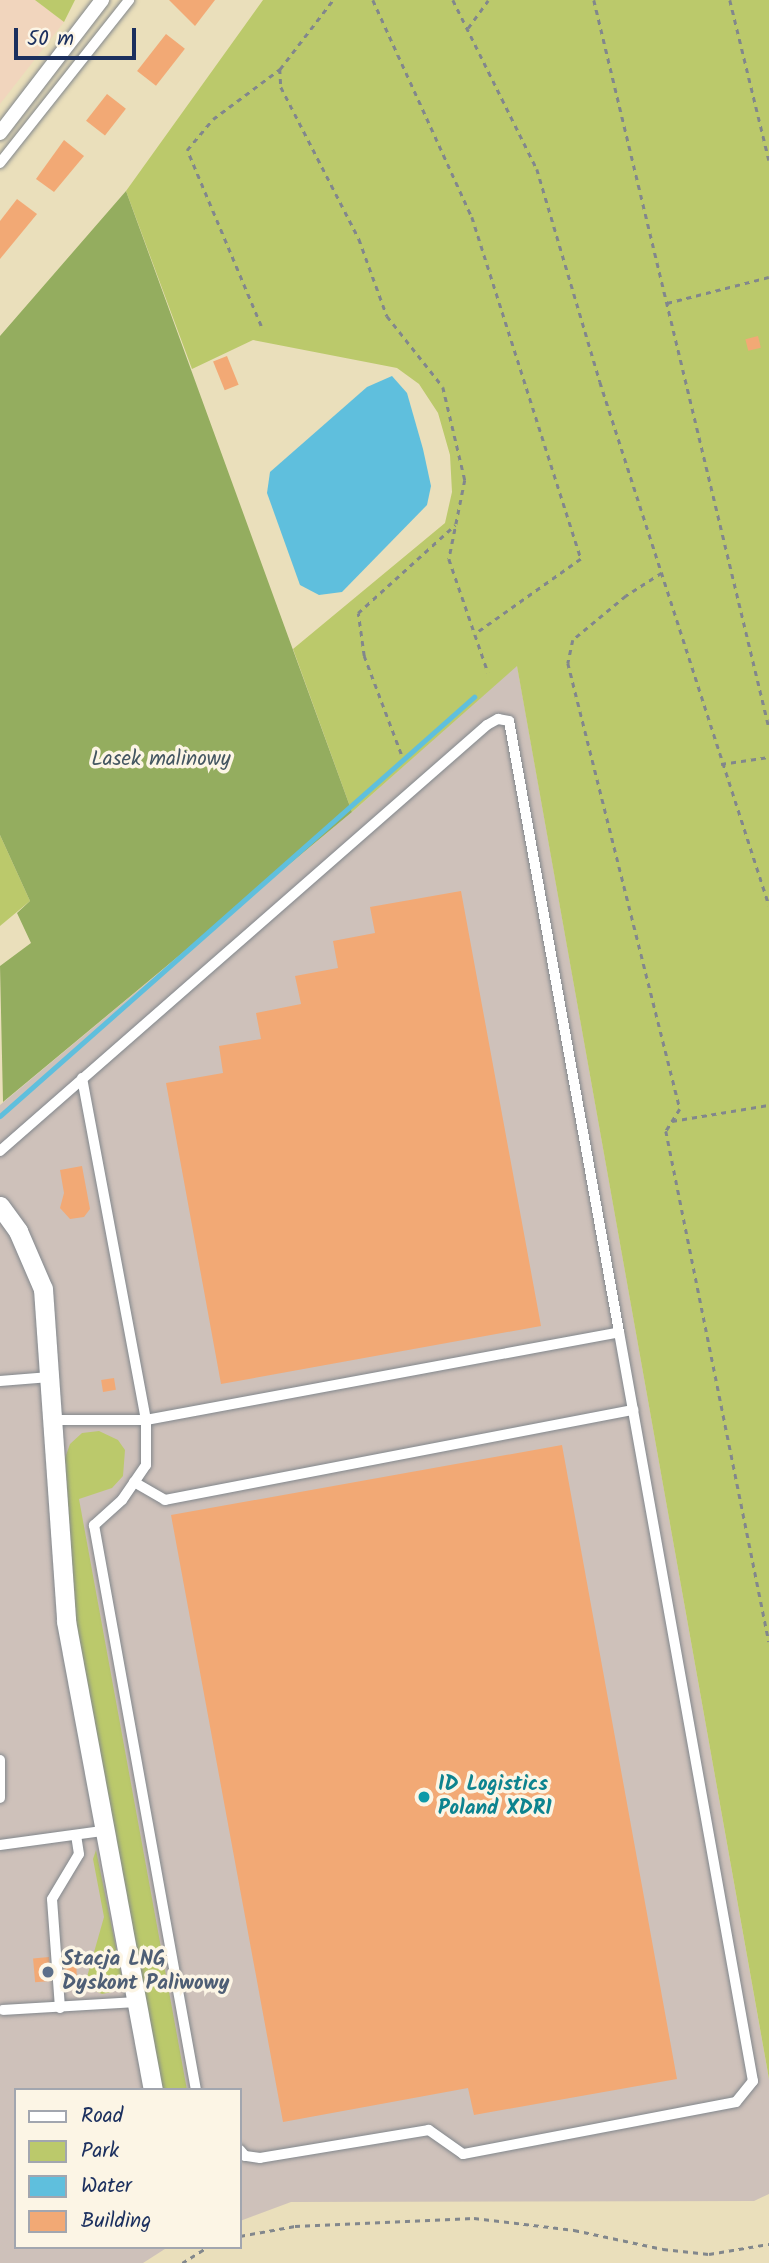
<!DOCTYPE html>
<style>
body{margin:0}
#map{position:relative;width:769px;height:2263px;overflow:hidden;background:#eadfbb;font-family:Kalam,sans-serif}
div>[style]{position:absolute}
.built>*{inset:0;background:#f1d5bd}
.industrial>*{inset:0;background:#cec1ba}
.green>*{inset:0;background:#bbc96b}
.forest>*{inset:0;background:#94ad5f}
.water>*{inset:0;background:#5fbfdd}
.stream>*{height:5px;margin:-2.5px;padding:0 2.5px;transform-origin:2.5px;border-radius:2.5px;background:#5fbfdd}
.building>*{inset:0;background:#f2a975;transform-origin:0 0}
.path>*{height:2.5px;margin-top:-1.25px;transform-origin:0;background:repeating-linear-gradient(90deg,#82878c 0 5px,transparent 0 10px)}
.roads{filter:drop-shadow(0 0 2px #82878c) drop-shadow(0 0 2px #82878c)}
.service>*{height:10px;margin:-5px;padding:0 5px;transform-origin:5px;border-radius:5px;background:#fff}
.pedestrian>*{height:14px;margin:-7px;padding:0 7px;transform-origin:7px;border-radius:7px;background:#fff}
.minor>*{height:19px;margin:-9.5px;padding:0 9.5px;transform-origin:9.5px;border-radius:9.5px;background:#fff}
.dots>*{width:19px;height:19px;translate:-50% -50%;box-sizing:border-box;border:4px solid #fcf5e5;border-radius:50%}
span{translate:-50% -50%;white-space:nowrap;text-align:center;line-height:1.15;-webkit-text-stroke:7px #fcf5e5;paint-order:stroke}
.park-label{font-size:21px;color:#435661}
.culture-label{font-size:21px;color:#0d838f;font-weight:700}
.left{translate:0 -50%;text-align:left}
.service-label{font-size:21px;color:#4e5e75;font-weight:700}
.legend{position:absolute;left:14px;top:2088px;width:228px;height:161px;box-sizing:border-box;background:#fcf5e5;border:2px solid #a2a6af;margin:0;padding:9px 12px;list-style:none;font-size:21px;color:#1b2f5e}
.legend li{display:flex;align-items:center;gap:14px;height:35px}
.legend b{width:35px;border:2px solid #a2a6af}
.scale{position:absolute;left:14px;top:28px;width:122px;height:32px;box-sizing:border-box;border:4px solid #1b2f5e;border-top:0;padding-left:9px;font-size:21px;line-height:24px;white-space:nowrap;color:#1b2f5e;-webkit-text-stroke:5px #fcf5e5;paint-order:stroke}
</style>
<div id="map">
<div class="built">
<div style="clip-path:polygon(0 0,35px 0,64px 22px,0 104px)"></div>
</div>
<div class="industrial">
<div style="clip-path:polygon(517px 665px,769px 2079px,769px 2194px,754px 2201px,291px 2202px,240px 2221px,240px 2090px,16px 2090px,16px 2247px,168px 2247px,143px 2263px,0 2263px,0 1105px,352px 812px)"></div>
</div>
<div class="green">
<div style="clip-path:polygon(35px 0,75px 0,64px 22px)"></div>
<div style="clip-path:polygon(263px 0,769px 0,769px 2079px,517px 666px,352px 812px,293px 649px,445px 523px,452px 492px,450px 455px,438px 413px,419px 384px,397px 368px,253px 340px,192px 369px,126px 191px)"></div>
<div style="clip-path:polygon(0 835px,30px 901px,0 926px)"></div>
<div style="clip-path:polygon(99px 1431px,118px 1440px,125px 1450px,123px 1476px,112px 1488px,79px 1499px,187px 2090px,162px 2090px,77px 1640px,65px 1458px,70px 1444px,82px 1433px)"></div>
<div style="clip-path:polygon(96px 1850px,122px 1977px,112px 1992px,102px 1994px,91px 1989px,87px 1977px,104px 1917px,93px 1859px)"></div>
</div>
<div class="forest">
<div style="clip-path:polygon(126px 191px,352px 812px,3px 1102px,0 966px,31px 943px,17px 913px,30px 901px,0 835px,0 336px)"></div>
</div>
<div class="water">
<div style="clip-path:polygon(392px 376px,407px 393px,423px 449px,431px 486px,427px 505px,342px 592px,319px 595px,300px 585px,267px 493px,270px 472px,367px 387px)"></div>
</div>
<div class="stream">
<div style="left:0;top:1116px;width:633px;rotate:-41.48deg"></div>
</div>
<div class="building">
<div style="clip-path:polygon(169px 0,215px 0,195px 26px)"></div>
<div style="left:166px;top:34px;width:24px;height:47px;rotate:38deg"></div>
<div style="left:107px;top:94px;width:24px;height:34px;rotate:38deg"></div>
<div style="clip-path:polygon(64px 140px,84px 156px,54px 192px,36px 179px)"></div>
<div style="clip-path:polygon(17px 199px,37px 214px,0 259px,0 221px)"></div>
<div style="left:758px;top:336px;width:12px;height:13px;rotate:76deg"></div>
<div style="left:227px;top:356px;width:31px;height:15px;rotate:68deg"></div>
<div style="clip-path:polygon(461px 891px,541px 1326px,221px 1384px,166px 1083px,223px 1073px,219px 1046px,261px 1039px,256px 1013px,301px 1004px,295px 976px,338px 968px,333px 941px,375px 933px,370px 907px)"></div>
<div style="clip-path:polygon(82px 1166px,90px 1209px,84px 1217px,70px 1219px,60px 1208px,64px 1193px,60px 1170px)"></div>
<div style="left:114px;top:1378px;width:12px;height:13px;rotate:81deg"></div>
<div style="clip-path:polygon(562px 1445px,677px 2079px,474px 2115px,468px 2088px,283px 2122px,171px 1515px)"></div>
<div style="left:76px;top:1955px;width:25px;height:12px;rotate:88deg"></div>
<div style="left:49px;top:1957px;width:24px;height:16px;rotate:85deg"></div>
</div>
<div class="path">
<div style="left:373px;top:0;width:239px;rotate:65.5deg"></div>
<div style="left:472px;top:217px;width:359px;rotate:72.3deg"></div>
<div style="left:581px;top:559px;width:130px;rotate:144.7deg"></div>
<div style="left:453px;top:0;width:189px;rotate:63.6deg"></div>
<div style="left:537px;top:169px;width:222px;rotate:73.5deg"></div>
<div style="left:600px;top:382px;width:550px;rotate:72.09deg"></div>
<div style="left:594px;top:0;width:748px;rotate:76.47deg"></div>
<div style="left:730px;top:0;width:165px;rotate:76.3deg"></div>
<div style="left:468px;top:28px;width:34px;rotate:-54deg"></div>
<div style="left:280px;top:69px;width:18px;rotate:87deg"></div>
<div style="left:281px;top:87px;width:171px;rotate:62.8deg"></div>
<div style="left:359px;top:239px;width:82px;rotate:70deg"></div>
<div style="left:387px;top:316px;width:90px;rotate:51.7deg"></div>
<div style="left:443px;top:387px;width:96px;rotate:76.7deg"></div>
<div style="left:465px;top:480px;width:81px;rotate:101.4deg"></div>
<div style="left:449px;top:559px;width:120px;rotate:71deg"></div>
<div style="left:667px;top:303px;width:105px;rotate:-14.3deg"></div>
<div style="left:261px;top:326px;width:191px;rotate:-112.8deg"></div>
<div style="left:187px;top:150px;width:40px;rotate:-50deg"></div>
<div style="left:213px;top:119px;width:84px;rotate:-36.7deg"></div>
<div style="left:280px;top:69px;width:87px;rotate:-52.5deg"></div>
<div style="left:662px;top:573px;width:43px;rotate:147.4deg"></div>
<div style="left:626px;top:596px;width:69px;rotate:140.3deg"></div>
<div style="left:573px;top:640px;width:24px;rotate:102deg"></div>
<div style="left:568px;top:663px;width:460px;rotate:75.9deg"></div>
<div style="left:680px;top:1109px;width:26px;rotate:122deg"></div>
<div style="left:666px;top:1131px;width:521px;rotate:78.6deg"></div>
<div style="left:401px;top:754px;width:105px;rotate:-110.7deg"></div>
<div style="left:364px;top:656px;width:43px;rotate:-97.9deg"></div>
<div style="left:358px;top:613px;width:131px;rotate:-42.2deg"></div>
<div style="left:721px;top:764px;width:49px;rotate:-8.3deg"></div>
<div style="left:672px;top:1121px;width:98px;rotate:-9.4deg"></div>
<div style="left:240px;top:2236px;width:56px;rotate:-10.3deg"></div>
<div style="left:295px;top:2226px;width:179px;rotate:-2.6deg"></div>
<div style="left:474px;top:2218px;width:101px;rotate:6.8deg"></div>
<div style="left:574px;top:2230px;width:91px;rotate:12.1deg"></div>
<div style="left:663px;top:2249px;width:46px;rotate:6.2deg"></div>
<div style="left:709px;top:2254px;width:61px;rotate:-9.5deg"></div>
<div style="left:182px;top:2263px;width:31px;rotate:-32deg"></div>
</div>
<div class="roads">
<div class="service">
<div style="left:0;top:163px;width:208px;rotate:-51.6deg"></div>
<div style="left:82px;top:1078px;width:348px;rotate:79.4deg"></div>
<div style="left:146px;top:1420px;width:45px;rotate:90deg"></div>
<div style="left:146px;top:1465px;width:42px;rotate:124.4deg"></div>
<div style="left:122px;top:1500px;width:38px;rotate:138deg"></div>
<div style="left:94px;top:1525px;width:574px;rotate:79.77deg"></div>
<div style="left:0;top:1151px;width:647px;rotate:-41.18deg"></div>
<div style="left:487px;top:725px;width:13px;rotate:-29deg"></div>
<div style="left:498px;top:719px;width:11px;rotate:10deg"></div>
<div style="left:509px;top:721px;width:621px;rotate:79.79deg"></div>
<div style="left:0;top:1381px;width:50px;rotate:-4.6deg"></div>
<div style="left:54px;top:1420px;width:92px"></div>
<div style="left:146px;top:1420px;width:481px;rotate:-10.5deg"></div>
<div style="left:619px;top:1332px;width:761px;rotate:79.86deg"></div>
<div style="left:753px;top:2081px;width:27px;rotate:129deg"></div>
<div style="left:736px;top:2102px;width:278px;rotate:169.2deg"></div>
<div style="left:463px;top:2154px;width:42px;rotate:-144.8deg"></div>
<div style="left:429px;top:2130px;width:171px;rotate:170.6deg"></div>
<div style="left:260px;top:2158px;width:15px;rotate:-172deg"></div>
<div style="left:245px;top:2156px;width:8px;rotate:-130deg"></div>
<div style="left:134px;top:1482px;width:36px;rotate:30deg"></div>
<div style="left:165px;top:1500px;width:477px;rotate:-10.9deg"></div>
<div style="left:0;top:1760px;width:38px;rotate:90deg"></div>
<div style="left:0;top:1845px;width:103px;rotate:-7.8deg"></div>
<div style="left:60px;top:2008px;width:109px;rotate:-94.2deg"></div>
<div style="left:52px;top:1899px;width:52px;rotate:-59deg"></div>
<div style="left:79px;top:1854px;width:18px;rotate:-99deg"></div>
<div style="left:3px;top:2010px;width:133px;rotate:-3.4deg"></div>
</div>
<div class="pedestrian">
<div style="left:0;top:133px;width:168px;rotate:-52.5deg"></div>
</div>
<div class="minor">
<div style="left:0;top:1206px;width:31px;rotate:54deg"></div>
<div style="left:18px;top:1231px;width:63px;rotate:66.7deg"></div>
<div style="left:43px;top:1289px;width:333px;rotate:86deg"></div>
<div style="left:66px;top:1621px;width:477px;rotate:79.5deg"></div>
</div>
</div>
<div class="dots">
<div style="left:424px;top:1797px;background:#0f9aa8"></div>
<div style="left:48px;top:1972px;background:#5c6f8a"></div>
</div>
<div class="park-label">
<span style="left:161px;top:760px">Lasek malinowy</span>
</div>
<div class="culture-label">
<span class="left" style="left:438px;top:1797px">ID Logistics<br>Poland XDR1</span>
</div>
<div class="service-label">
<span class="left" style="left:62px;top:1972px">Stacja LNG<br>Dyskont Paliwowy</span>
</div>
<ul class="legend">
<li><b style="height:9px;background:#fff"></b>Road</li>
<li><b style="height:19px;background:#bbc96b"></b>Park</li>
<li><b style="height:19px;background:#5fbfdd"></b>Water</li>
<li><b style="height:19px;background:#f2a975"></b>Building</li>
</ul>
<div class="scale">50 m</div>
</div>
